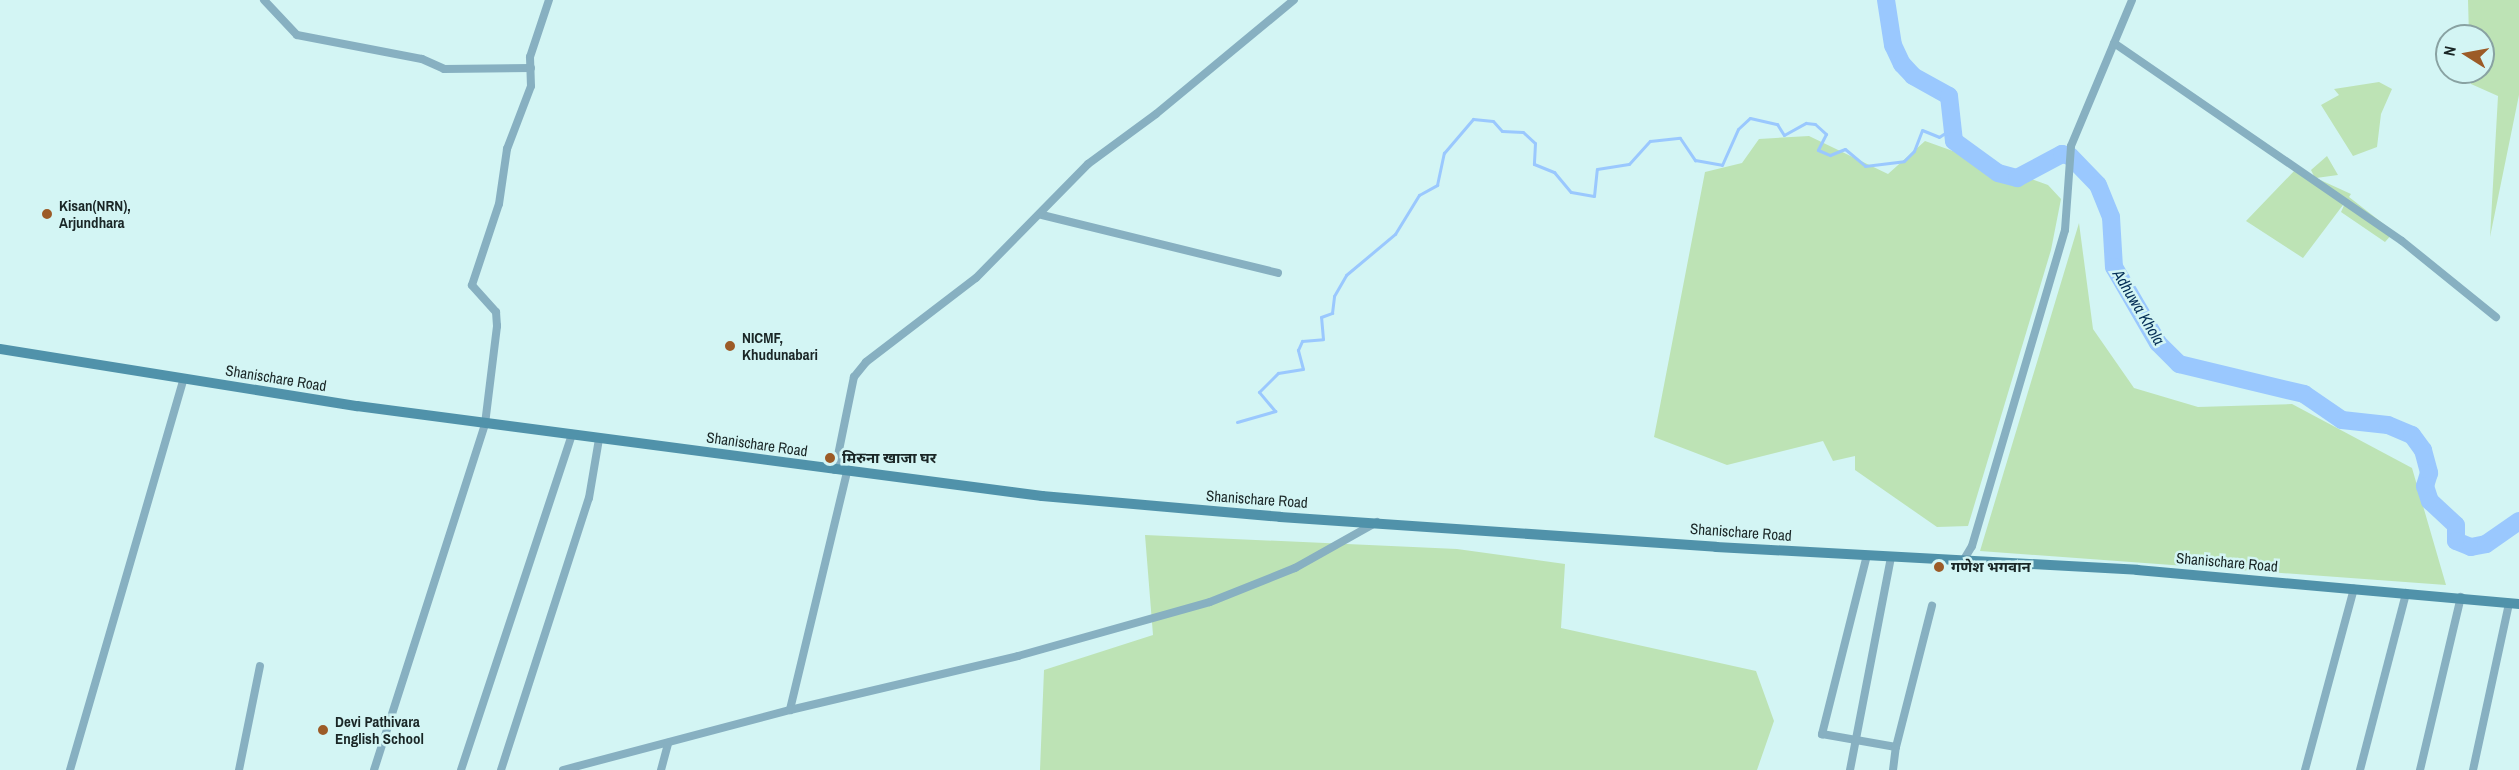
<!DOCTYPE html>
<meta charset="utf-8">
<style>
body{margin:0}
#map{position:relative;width:2519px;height:770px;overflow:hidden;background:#d3f5f4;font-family:"Archivo Narrow","Noto Sans Devanagari",sans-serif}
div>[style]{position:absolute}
.green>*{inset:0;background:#bde3b5}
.stream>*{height:3px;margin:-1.5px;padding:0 1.5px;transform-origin:1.5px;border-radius:1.5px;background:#9ac8fe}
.river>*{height:18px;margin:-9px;padding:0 9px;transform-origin:9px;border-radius:9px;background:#9ac8fe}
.street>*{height:8px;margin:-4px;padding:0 4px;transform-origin:4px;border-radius:4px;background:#87b0c1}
.secondary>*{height:10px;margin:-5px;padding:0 5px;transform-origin:5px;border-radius:5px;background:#5092aa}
.dots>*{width:16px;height:16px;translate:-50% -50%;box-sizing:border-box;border:3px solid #d3f5f4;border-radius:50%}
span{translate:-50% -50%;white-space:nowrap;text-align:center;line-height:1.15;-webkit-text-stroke:5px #d3f5f4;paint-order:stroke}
.poi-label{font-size:15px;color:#1a2626;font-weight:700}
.left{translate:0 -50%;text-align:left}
.street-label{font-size:15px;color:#1a2626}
.water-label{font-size:16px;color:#042e56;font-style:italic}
.north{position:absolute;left:2435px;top:24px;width:60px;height:60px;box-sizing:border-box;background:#d3f5f4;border:2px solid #89a2a2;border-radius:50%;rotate:281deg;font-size:16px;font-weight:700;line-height:24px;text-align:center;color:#1a2626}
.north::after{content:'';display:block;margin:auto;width:21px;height:27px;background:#9c5b27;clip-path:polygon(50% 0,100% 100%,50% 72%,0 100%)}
</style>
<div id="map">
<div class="green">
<div style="clip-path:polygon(2468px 0,2519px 0,2519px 95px,2490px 237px,2498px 96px,2471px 84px,2470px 72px,2483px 72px,2483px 36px,2469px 36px)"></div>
<div style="clip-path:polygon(2379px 82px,2392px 89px,2381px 114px,2377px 147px,2353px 156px,2321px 105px,2339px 95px,2334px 89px)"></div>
<div style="clip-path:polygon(1809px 136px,1888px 174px,1925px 141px,2048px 185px,2061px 199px,2051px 250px,1968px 526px,1937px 527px,1855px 470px,1855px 456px,1833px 461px,1823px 441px,1727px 465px,1654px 437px,1705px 172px,1742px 163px,1759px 139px)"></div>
<div style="clip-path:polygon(2327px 156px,2338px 175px,2316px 178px,2351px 194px,2349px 197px,2394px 232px,2385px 242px,2341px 212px,2346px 201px,2303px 258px,2246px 221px,2296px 169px,2314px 176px,2311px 170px)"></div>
<div style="clip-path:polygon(2079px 223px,2093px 329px,2134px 388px,2198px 407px,2292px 404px,2412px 468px,2446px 585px,1980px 551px)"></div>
<div style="clip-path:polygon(1145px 535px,1457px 549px,1565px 564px,1561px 628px,1756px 671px,1774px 721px,1757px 770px,1040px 770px,1044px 670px,1153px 635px)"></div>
</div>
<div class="stream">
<div style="left:1237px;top:422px;width:40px;rotate:-16deg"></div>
<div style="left:1275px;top:411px;width:25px;rotate:-130deg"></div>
<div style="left:1259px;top:392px;width:27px;rotate:-45deg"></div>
<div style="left:1278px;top:373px;width:25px;rotate:-9deg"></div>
<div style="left:1303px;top:369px;width:20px;rotate:-105deg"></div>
<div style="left:1298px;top:350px;width:10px;rotate:-66deg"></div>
<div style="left:1302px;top:341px;width:21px;rotate:-5deg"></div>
<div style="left:1323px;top:339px;width:22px;rotate:-95deg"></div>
<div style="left:1321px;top:317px;width:12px;rotate:-20deg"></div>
<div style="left:1332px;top:313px;width:17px;rotate:-83deg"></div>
<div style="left:1334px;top:296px;width:24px;rotate:-60deg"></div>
<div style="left:1346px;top:275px;width:64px;rotate:-39.9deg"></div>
<div style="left:1395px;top:234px;width:46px;rotate:-58.4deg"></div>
<div style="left:1419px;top:195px;width:21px;rotate:-29deg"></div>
<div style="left:1437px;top:185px;width:33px;rotate:-78deg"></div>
<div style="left:1444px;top:153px;width:45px;rotate:-49.5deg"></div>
<div style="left:1473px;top:119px;width:20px;rotate:6deg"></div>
<div style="left:1493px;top:121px;width:13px;rotate:48deg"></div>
<div style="left:1502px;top:131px;width:21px;rotate:3deg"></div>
<div style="left:1523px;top:132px;width:16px;rotate:43deg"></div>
<div style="left:1535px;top:143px;width:21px;rotate:93deg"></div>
<div style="left:1534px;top:164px;width:22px;rotate:22deg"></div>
<div style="left:1554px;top:172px;width:26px;rotate:50deg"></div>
<div style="left:1571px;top:192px;width:23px;rotate:10deg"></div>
<div style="left:1594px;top:196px;width:27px;rotate:-84deg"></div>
<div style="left:1597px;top:169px;width:32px;rotate:-9deg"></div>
<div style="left:1629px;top:164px;width:31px;rotate:-48deg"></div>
<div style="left:1650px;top:141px;width:30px;rotate:-6deg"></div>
<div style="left:1680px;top:138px;width:27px;rotate:56deg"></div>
<div style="left:1695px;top:160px;width:27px;rotate:10deg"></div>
<div style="left:1722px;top:165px;width:39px;rotate:-66deg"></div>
<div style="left:1738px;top:129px;width:16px;rotate:-43deg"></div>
<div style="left:1750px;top:118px;width:28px;rotate:13deg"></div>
<div style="left:1777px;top:124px;width:13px;rotate:58deg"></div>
<div style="left:1784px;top:135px;width:25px;rotate:-29deg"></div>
<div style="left:1806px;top:123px;width:9px;rotate:6deg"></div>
<div style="left:1815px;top:124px;width:15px;rotate:42deg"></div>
<div style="left:1826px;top:134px;width:18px;rotate:117deg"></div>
<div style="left:1818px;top:150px;width:13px;rotate:23deg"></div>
<div style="left:1830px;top:155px;width:16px;rotate:-22deg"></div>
<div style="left:1845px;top:149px;width:26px;rotate:40deg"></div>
<div style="left:1865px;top:166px;width:39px;rotate:-7deg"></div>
<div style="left:1904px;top:161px;width:14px;rotate:-45deg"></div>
<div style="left:1914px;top:151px;width:22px;rotate:-69deg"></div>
<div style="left:1922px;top:130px;width:18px;rotate:22deg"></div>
<div style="left:1939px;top:137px;width:14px;rotate:-34deg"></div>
</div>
<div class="river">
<div style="left:1886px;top:0;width:46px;rotate:81.2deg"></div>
<div style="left:1893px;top:45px;width:21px;rotate:65deg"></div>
<div style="left:1902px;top:64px;width:16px;rotate:47deg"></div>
<div style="left:1913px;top:76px;width:41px;rotate:29.1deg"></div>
<div style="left:1949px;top:96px;width:45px;rotate:83.7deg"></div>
<div style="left:1954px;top:141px;width:54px;rotate:36deg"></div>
<div style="left:1998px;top:173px;width:20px;rotate:15deg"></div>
<div style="left:2017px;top:178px;width:51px;rotate:-28.1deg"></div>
<div style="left:2062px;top:154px;width:8px;rotate:14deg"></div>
<div style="left:2070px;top:156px;width:40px;rotate:46deg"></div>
<div style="left:2098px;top:185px;width:35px;rotate:68deg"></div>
<div style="left:2111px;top:217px;width:50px;rotate:86.6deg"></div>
<div style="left:2114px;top:267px;width:88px;rotate:59.9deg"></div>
<div style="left:2158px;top:343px;width:30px;rotate:45deg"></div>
<div style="left:2179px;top:364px;width:129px;rotate:13.5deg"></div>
<div style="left:2304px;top:394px;width:46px;rotate:34.4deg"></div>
<div style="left:2342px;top:420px;width:46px;rotate:6.2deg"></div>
<div style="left:2388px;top:425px;width:26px;rotate:23deg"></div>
<div style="left:2412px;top:435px;width:19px;rotate:54deg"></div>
<div style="left:2423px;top:450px;width:24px;rotate:75deg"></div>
<div style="left:2429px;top:473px;width:14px;rotate:107deg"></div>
<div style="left:2425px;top:486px;width:16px;rotate:72deg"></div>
<div style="left:2430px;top:501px;width:35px;rotate:43deg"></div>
<div style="left:2456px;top:525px;width:16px;rotate:90deg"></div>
<div style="left:2456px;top:541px;width:16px;rotate:22deg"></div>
<div style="left:2471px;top:547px;width:15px;rotate:-11deg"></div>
<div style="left:2486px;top:544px;width:40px;rotate:-34.9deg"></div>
</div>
<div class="street">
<div style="left:264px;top:0;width:48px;rotate:46.7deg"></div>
<div style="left:297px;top:35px;width:127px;rotate:10.9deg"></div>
<div style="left:422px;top:59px;width:24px;rotate:24deg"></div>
<div style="left:444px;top:69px;width:87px;rotate:-0.7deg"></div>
<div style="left:2114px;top:43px;width:349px;rotate:34.5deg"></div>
<div style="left:2402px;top:241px;width:121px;rotate:39deg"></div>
<div style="left:1042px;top:215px;width:243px;rotate:13.8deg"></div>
<div style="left:835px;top:470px;width:95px;rotate:-78.5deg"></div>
<div style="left:854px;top:377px;width:19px;rotate:-51deg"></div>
<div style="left:866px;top:362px;width:138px;rotate:-37.4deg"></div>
<div style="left:976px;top:278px;width:160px;rotate:-45.5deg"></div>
<div style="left:1088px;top:164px;width:84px;rotate:-36.3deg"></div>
<div style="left:1156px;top:114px;width:179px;rotate:-39.6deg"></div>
<div style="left:847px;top:472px;width:245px;rotate:103.5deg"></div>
<div style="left:790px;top:710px;width:234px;rotate:-13.3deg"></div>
<div style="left:1018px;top:656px;width:199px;rotate:-15.7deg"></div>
<div style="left:1210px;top:602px;width:92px;rotate:-21.8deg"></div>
<div style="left:1295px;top:568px;width:94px;rotate:-29.3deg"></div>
<div style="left:1867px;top:555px;width:185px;rotate:104.1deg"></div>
<div style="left:1822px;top:734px;width:75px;rotate:10deg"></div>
<div style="left:1896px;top:747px;width:146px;rotate:-75.7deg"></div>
<div style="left:1963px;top:561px;width:17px;rotate:-59deg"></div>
<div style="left:1972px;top:546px;width:329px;rotate:-73.6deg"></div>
<div style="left:2065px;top:230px;width:84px;rotate:-85.9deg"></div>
<div style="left:2071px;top:146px;width:158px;rotate:-67.3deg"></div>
<div style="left:70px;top:770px;width:408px;rotate:-73.8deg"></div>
<div style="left:239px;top:770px;width:106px;rotate:-78.6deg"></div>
<div style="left:374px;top:770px;width:363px;rotate:-72.2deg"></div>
<div style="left:485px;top:424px;width:99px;rotate:-83deg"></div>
<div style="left:497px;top:326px;width:14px;rotate:-94deg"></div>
<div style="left:496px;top:312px;width:36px;rotate:-132deg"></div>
<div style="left:472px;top:285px;width:85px;rotate:-71.6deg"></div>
<div style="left:499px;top:204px;width:56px;rotate:-81.7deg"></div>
<div style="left:507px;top:149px;width:67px;rotate:-69.1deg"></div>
<div style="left:531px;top:86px;width:29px;rotate:-92deg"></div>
<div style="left:530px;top:57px;width:60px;rotate:-71.6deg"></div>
<div style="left:461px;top:770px;width:354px;rotate:-71.7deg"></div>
<div style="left:501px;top:770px;width:286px;rotate:-72.1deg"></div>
<div style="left:589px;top:498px;width:60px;rotate:-80.4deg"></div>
<div style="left:563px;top:770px;width:235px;rotate:-14.8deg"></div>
<div style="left:661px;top:770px;width:28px;rotate:-75deg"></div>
<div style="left:1850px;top:770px;width:217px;rotate:-79.1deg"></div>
<div style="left:1893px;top:770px;width:23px;rotate:-83deg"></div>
<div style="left:2305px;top:770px;width:188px;rotate:-74.9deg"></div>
<div style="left:2360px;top:770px;width:183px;rotate:-75.4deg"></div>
<div style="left:2420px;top:770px;width:178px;rotate:-76.7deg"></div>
<div style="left:2473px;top:770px;width:171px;rotate:-77.8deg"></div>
</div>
<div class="secondary">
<div style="left:0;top:349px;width:362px;rotate:9.1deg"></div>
<div style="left:357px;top:406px;width:691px;rotate:7.49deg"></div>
<div style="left:1042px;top:496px;width:239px;rotate:5deg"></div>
<div style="left:1280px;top:517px;width:437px;rotate:3.9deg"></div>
<div style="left:1716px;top:547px;width:422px;rotate:3.1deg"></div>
<div style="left:2137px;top:570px;width:384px;rotate:5.1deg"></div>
</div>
<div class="dots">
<div style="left:47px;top:214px;background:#9c5b27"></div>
<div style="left:730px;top:346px;background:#9c5b27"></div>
<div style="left:830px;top:458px;background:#9c5b27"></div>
<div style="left:1939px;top:567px;background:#9c5b27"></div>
<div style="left:323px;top:730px;background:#9c5b27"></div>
</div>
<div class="poi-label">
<span class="left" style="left:59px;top:214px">Kisan(NRN),<br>Arjundhara</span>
<span class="left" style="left:742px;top:346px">NICMF,<br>Khudunabari</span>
<span class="left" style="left:842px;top:458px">मिरुना खाजा घर</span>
<span class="left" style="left:1951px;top:567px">गणेश भगवान</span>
<span class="left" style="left:335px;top:730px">Devi Pathivara<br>English School</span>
</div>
<div class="street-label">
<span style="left:276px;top:378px;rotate:9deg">Shanischare Road</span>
<span style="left:757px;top:444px;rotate:8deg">Shanischare Road</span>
<span style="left:1257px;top:499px;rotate:4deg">Shanischare Road</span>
<span style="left:1741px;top:532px;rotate:4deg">Shanischare Road</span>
<span style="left:2227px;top:562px;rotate:5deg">Shanischare Road</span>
</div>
<div class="water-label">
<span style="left:2139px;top:307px;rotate:59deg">Adhuwa Khola</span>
</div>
<div class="north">N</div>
</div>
